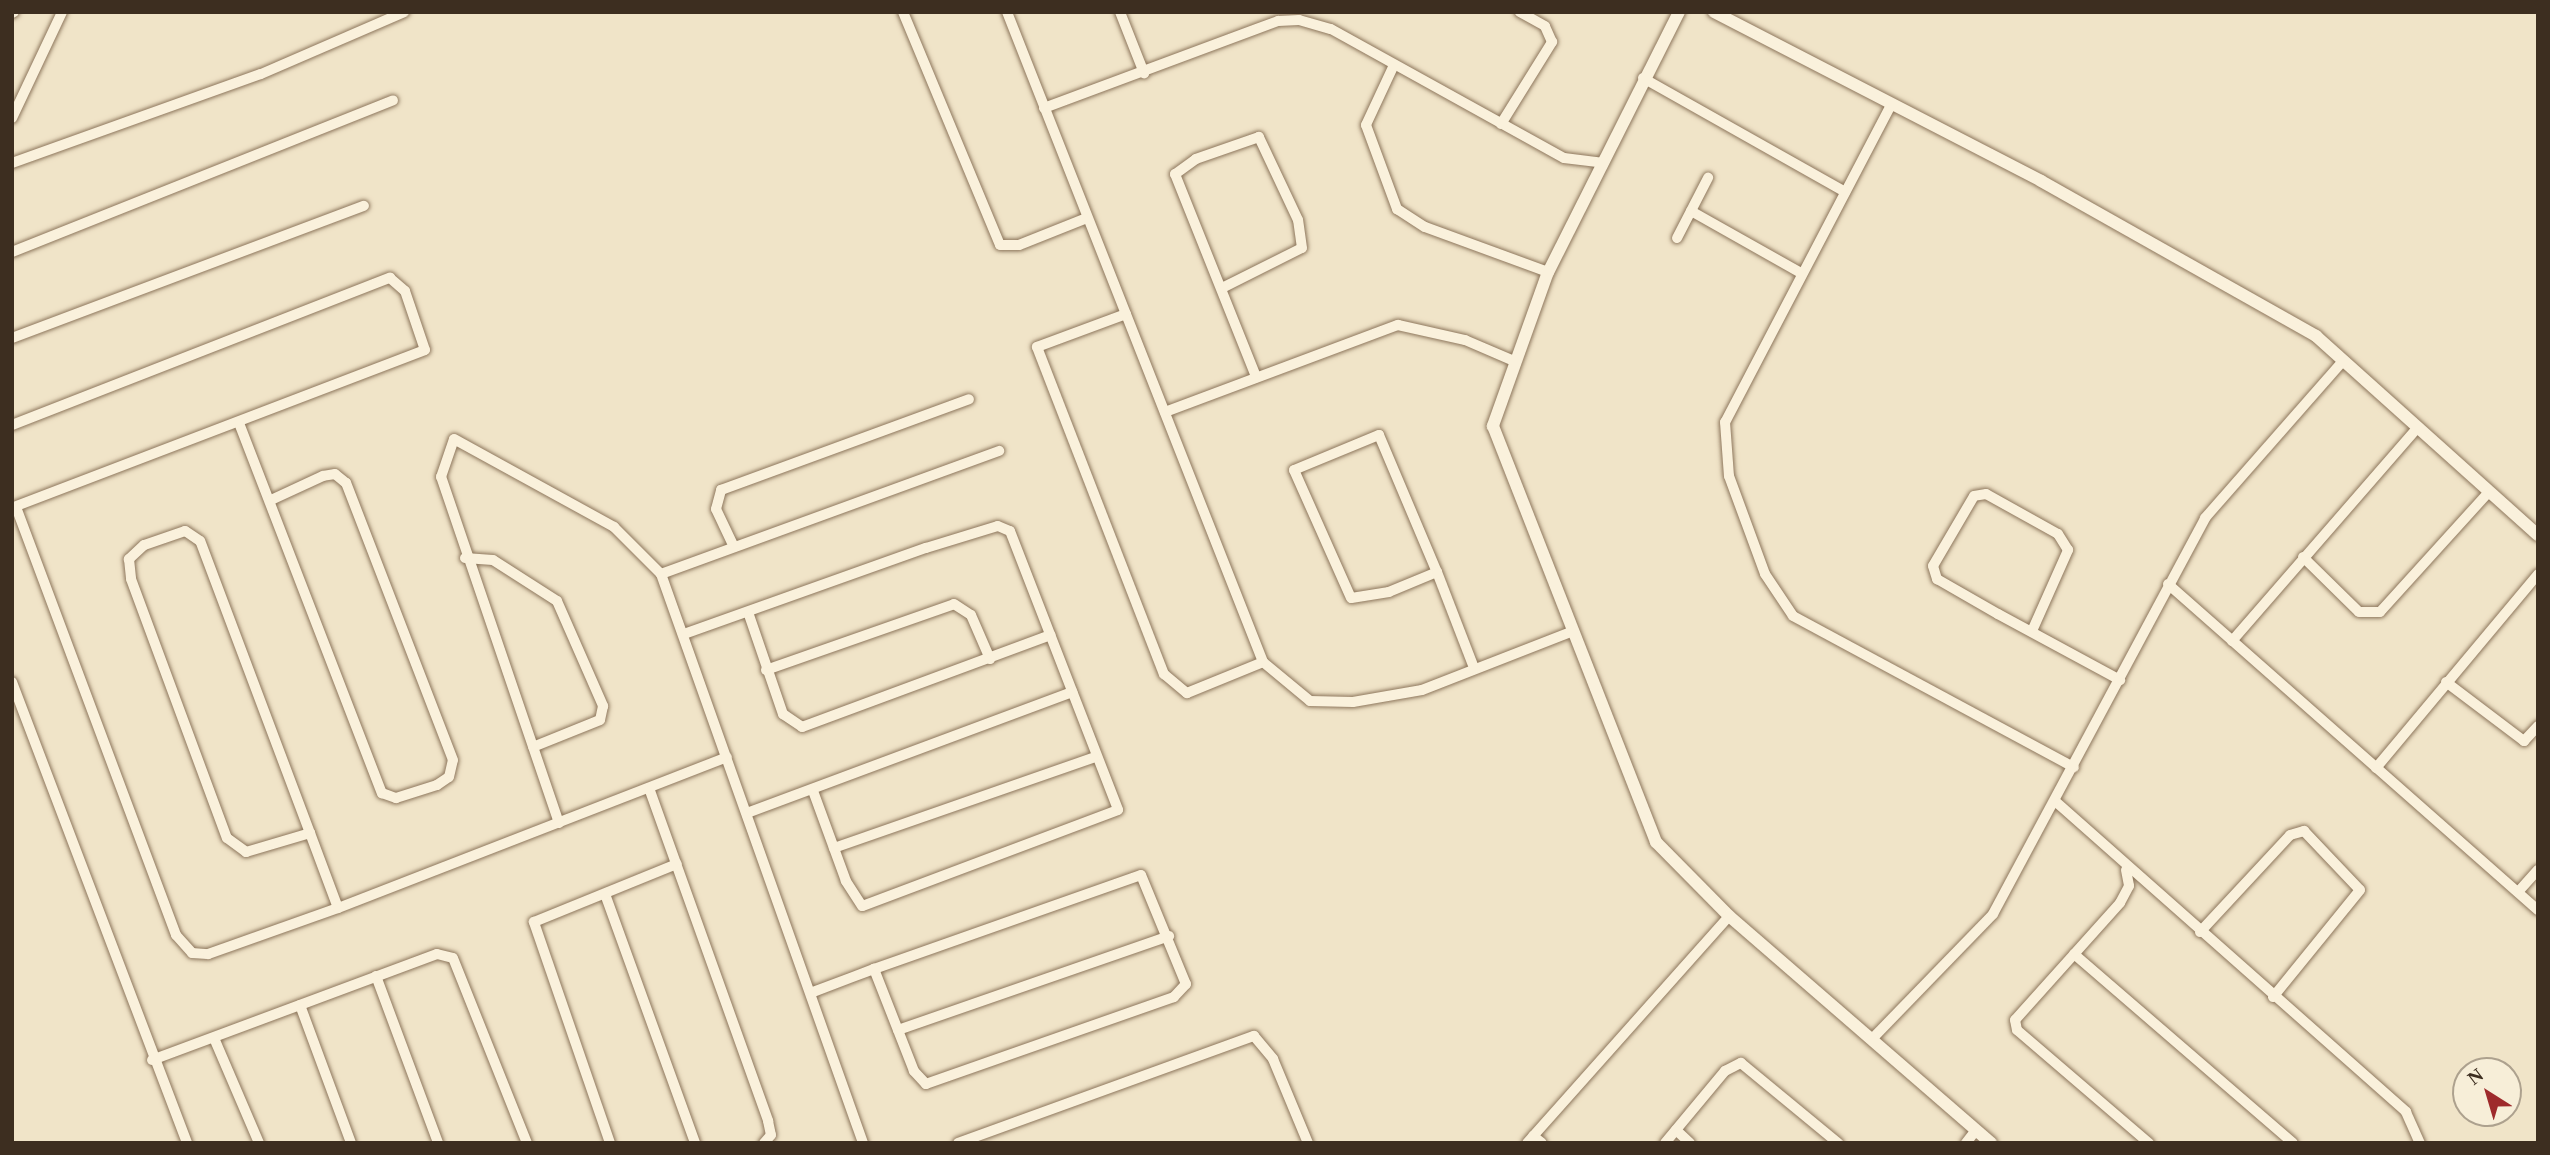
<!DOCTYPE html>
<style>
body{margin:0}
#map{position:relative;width:2550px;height:1155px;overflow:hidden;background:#f0e4c8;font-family:Georgia,serif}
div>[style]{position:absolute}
.roads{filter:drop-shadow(0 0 2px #8d765c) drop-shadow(0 0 2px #8d765c)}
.minor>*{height:10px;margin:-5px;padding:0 5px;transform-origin:5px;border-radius:5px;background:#faf1dc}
.tertiary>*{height:12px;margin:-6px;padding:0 6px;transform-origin:6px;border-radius:6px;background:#faf1dc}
span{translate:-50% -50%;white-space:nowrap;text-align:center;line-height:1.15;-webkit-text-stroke:5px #f7eed8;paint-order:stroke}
.frame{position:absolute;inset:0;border:14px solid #3d2e20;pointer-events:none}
.north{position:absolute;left:2452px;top:1057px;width:70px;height:70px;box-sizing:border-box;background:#f7eed8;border:2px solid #ada18e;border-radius:50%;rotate:323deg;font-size:19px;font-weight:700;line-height:28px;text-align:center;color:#3d2e20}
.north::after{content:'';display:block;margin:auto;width:24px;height:32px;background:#9e2a2b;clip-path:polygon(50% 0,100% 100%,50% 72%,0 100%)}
</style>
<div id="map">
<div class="roads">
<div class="minor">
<div style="left:903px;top:12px;width:252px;rotate:67.4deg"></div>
<div style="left:1000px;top:245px;width:19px"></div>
<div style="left:1019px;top:245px;width:73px;rotate:-21.7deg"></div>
<div style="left:1007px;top:12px;width:699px;rotate:68.5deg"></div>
<div style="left:1263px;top:662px;width:61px;rotate:39.7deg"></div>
<div style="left:1310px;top:701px;width:43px;rotate:1.3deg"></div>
<div style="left:1353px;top:702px;width:70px;rotate:-9.9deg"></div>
<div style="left:1422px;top:690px;width:160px;rotate:-21.3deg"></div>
<div style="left:1120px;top:12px;width:66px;rotate:68.5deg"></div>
<div style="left:12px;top:13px;width:2px;rotate:-27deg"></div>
<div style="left:1393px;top:67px;width:64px;rotate:115deg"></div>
<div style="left:1366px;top:125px;width:90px;rotate:69.7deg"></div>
<div style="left:1397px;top:209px;width:33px;rotate:33deg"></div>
<div style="left:1425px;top:227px;width:131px;rotate:20.1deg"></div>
<div style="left:1643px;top:78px;width:232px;rotate:29.4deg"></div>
<div style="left:1891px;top:105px;width:358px;rotate:117.6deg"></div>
<div style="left:1725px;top:422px;width:54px;rotate:85.8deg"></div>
<div style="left:1729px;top:476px;width:104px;rotate:69.8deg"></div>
<div style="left:1765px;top:574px;width:50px;rotate:56.3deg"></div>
<div style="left:1793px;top:616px;width:319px;rotate:28.3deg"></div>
<div style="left:1044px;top:108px;width:250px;rotate:-20.4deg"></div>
<div style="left:1278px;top:21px;width:21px;rotate:-3deg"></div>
<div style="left:1299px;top:20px;width:33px;rotate:16deg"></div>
<div style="left:1331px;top:29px;width:266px;rotate:29deg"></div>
<div style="left:1564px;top:158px;width:38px;rotate:7deg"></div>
<div style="left:12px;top:118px;width:117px;rotate:-64.7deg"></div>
<div style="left:1501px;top:124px;width:97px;rotate:-58.1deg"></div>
<div style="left:1552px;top:42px;width:17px;rotate:-114deg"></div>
<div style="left:1545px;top:26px;width:29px;rotate:-151deg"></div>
<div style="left:12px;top:163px;width:264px;rotate:-19.7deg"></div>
<div style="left:261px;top:74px;width:156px;rotate:-23.4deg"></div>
<div style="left:1691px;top:211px;width:126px;rotate:29.4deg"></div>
<div style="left:1677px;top:238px;width:68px;rotate:-62.7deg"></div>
<div style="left:12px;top:252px;width:410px;rotate:-21.7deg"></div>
<div style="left:1222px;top:288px;width:89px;rotate:-26.6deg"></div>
<div style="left:1302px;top:248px;width:28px;rotate:-98deg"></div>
<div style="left:1298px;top:220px;width:92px;rotate:-115.2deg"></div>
<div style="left:1259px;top:137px;width:67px;rotate:160.8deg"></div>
<div style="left:1196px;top:159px;width:26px;rotate:144deg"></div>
<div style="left:1175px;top:174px;width:219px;rotate:68.2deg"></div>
<div style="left:1126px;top:314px;width:95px;rotate:159.7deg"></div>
<div style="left:1037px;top:347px;width:351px;rotate:68.8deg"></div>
<div style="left:1164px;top:674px;width:30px;rotate:40deg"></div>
<div style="left:1187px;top:693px;width:82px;rotate:-22.2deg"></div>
<div style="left:12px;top:338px;width:376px;rotate:-20.6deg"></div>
<div style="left:1165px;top:412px;width:249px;rotate:-20.5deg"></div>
<div style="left:1398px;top:325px;width:69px;rotate:12.6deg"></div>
<div style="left:1465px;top:340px;width:53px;rotate:23.2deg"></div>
<div style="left:239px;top:423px;width:397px;rotate:68.9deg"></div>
<div style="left:382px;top:793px;width:15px;rotate:20deg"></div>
<div style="left:396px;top:798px;width:43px;rotate:-17.6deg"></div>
<div style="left:437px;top:785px;width:14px;rotate:-34deg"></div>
<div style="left:449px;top:777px;width:17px;rotate:-77deg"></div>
<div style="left:453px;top:760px;width:297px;rotate:-111.1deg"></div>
<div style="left:346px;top:483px;width:14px;rotate:-141deg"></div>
<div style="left:335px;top:474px;width:12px;rotate:171deg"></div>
<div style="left:323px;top:476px;width:57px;rotate:155.2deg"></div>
<div style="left:12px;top:425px;width:406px;rotate:-21.3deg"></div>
<div style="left:390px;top:278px;width:20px;rotate:41deg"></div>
<div style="left:405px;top:291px;width:62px;rotate:71.3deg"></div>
<div style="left:425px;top:350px;width:442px;rotate:159.1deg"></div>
<div style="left:16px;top:507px;width:457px;rotate:69.5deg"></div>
<div style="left:176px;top:935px;width:24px;rotate:48deg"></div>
<div style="left:192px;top:953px;width:16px;rotate:4deg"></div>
<div style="left:208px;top:954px;width:138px;rotate:-19.5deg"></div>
<div style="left:338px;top:908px;width:417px;rotate:-21.2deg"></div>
<div style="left:734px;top:547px;width:42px;rotate:-115.3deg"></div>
<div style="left:716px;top:509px;width:20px;rotate:-75deg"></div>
<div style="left:721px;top:490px;width:264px;rotate:-20.1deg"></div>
<div style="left:2303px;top:557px;width:78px;rotate:44.5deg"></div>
<div style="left:2359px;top:612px;width:21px"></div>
<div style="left:2380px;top:612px;width:162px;rotate:-47.8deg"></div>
<div style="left:465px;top:558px;width:28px;rotate:4deg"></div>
<div style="left:493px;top:560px;width:76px;rotate:32.6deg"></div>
<div style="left:557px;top:601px;width:115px;rotate:66.3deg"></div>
<div style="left:603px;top:706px;width:14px;rotate:102deg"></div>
<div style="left:600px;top:720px;width:72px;rotate:158.1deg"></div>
<div style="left:1437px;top:572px;width:52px;rotate:157.4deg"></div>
<div style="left:1389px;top:592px;width:38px;rotate:171deg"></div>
<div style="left:1351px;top:598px;width:140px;rotate:-114deg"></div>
<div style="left:1294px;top:470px;width:92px;rotate:-22.4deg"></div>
<div style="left:1379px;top:435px;width:149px;rotate:67.1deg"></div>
<div style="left:1437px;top:572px;width:103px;rotate:68.9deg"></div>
<div style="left:661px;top:574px;width:360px;rotate:-20deg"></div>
<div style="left:2168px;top:584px;width:493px;rotate:41.4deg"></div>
<div style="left:748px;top:612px;width:108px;rotate:71.1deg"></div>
<div style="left:783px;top:714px;width:23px;rotate:34deg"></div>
<div style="left:802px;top:727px;width:265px;rotate:-20.3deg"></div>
<div style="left:2032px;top:631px;width:89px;rotate:-66deg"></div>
<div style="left:2068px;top:550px;width:19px;rotate:-122deg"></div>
<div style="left:2058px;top:534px;width:82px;rotate:-150.9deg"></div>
<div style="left:1986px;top:494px;width:12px;rotate:171deg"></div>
<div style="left:1974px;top:496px;width:81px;rotate:120.4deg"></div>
<div style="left:1933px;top:566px;width:14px;rotate:73deg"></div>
<div style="left:1937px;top:579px;width:70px;rotate:29.8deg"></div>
<div style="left:1998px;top:614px;width:139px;rotate:28.4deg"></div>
<div style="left:684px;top:634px;width:257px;rotate:-19.6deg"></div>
<div style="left:926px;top:548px;width:75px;rotate:-17deg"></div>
<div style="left:998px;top:526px;width:13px;rotate:23deg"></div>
<div style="left:1010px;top:531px;width:299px;rotate:68.8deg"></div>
<div style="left:1118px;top:810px;width:273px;rotate:159.4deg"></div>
<div style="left:862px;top:906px;width:30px;rotate:-123deg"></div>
<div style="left:846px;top:881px;width:96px;rotate:-110.1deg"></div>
<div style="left:2232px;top:641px;width:281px;rotate:-49deg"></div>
<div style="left:766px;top:670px;width:199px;rotate:-19.3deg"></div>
<div style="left:954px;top:604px;width:20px;rotate:33deg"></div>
<div style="left:971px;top:615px;width:48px;rotate:66.6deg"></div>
<div style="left:12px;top:682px;width:493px;rotate:69.2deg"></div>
<div style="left:2446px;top:682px;width:98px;rotate:37.1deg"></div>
<div style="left:2524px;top:741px;width:21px;rotate:-47deg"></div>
<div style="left:2376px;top:768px;width:253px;rotate:-50.1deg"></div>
<div style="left:649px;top:788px;width:354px;rotate:70.3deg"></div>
<div style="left:768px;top:1121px;width:14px;rotate:78deg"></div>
<div style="left:771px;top:1135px;width:11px;rotate:131deg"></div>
<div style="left:2055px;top:801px;width:469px;rotate:41.5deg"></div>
<div style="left:2406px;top:1112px;width:34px;rotate:66deg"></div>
<div style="left:747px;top:813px;width:347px;rotate:-20.4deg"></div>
<div style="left:559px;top:823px;width:366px;rotate:-108.8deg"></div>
<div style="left:441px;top:477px;width:40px;rotate:-71.1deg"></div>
<div style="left:454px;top:439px;width:183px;rotate:28.8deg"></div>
<div style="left:614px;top:527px;width:66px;rotate:45deg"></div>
<div style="left:661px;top:574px;width:604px;rotate:70.45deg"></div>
<div style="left:310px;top:833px;width:312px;rotate:-110.6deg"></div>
<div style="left:200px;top:541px;width:18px;rotate:-146deg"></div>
<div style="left:185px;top:531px;width:43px;rotate:161.1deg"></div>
<div style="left:144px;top:545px;width:21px;rotate:137deg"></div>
<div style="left:129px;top:559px;width:20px;rotate:84deg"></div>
<div style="left:131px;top:579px;width:276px;rotate:69.7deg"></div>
<div style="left:227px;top:838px;width:24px;rotate:36deg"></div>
<div style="left:246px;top:852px;width:67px;rotate:-16.5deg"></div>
<div style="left:310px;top:833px;width:80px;rotate:69.5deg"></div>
<div style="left:834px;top:848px;width:277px;rotate:-19.2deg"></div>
<div style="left:2126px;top:870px;width:16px;rotate:79deg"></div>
<div style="left:2129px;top:886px;width:19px;rotate:118deg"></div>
<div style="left:2120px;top:903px;width:157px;rotate:131.9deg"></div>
<div style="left:2015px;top:1020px;width:10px;rotate:79deg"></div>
<div style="left:2017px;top:1030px;width:174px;rotate:40.6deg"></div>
<div style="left:2518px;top:892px;width:30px;rotate:-48deg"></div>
<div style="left:605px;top:894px;width:265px;rotate:70.1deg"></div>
<div style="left:2200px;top:932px;width:132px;rotate:-47.1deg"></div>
<div style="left:2290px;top:835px;width:15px;rotate:-16deg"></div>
<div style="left:2304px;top:831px;width:81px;rotate:46.5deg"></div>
<div style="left:2360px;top:890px;width:138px;rotate:129.1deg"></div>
<div style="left:2074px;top:954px;width:289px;rotate:40.8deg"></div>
<div style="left:376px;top:976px;width:178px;rotate:69.6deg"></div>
<div style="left:813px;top:992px;width:65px;rotate:-20.7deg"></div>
<div style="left:874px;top:969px;width:283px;rotate:-19.4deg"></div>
<div style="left:1141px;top:875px;width:118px;rotate:67.6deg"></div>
<div style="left:1186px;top:984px;width:18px;rotate:133deg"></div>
<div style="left:1174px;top:997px;width:263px;rotate:160.7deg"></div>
<div style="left:926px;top:1084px;width:18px;rotate:-133deg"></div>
<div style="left:914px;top:1071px;width:110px;rotate:-111.4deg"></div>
<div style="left:300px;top:1005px;width:147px;rotate:69.7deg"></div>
<div style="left:898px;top:1030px;width:287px;rotate:-19.1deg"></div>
<div style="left:1874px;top:1037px;width:171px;rotate:-45.9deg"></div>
<div style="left:1993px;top:914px;width:449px;rotate:-61.8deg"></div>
<div style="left:2205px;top:518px;width:210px;rotate:-48.7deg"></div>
<div style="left:214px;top:1038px;width:114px;rotate:66.8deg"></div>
<div style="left:152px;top:1060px;width:304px;rotate:-20.4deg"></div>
<div style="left:437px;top:954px;width:16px;rotate:14deg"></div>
<div style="left:453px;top:958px;width:199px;rotate:68.2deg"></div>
<div style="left:1676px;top:1130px;width:19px;rotate:43deg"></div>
<div style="left:1533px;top:1136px;width:11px;rotate:38deg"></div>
<div style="left:610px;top:1143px;width:234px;rotate:-109deg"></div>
<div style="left:534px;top:922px;width:154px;rotate:-22.1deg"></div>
<div style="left:958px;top:1143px;width:315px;rotate:-19.9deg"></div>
<div style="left:1254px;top:1036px;width:30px;rotate:50deg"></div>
<div style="left:1273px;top:1059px;width:91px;rotate:67.4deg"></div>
<div style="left:1527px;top:1143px;width:304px;rotate:-48.3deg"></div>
<div style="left:1665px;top:1143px;width:94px;rotate:-50.2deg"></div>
<div style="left:1725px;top:1071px;width:18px;rotate:-27deg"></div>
<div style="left:1741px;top:1063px;width:126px;rotate:39.5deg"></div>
<div style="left:1966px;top:1143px;width:16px;rotate:-52deg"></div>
</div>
<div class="tertiary">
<div style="left:1679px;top:12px;width:291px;rotate:116.7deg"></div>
<div style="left:1548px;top:272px;width:164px;rotate:109.7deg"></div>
<div style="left:1493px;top:426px;width:447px;rotate:68.6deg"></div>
<div style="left:1656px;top:842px;width:104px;rotate:45.4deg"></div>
<div style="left:1729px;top:916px;width:347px;rotate:40.9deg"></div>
<div style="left:1714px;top:12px;width:368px;rotate:27.3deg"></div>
<div style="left:2041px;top:181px;width:316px;rotate:29.4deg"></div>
<div style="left:2316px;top:336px;width:298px;rotate:41.9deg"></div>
</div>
</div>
<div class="frame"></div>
<div class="north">N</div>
</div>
